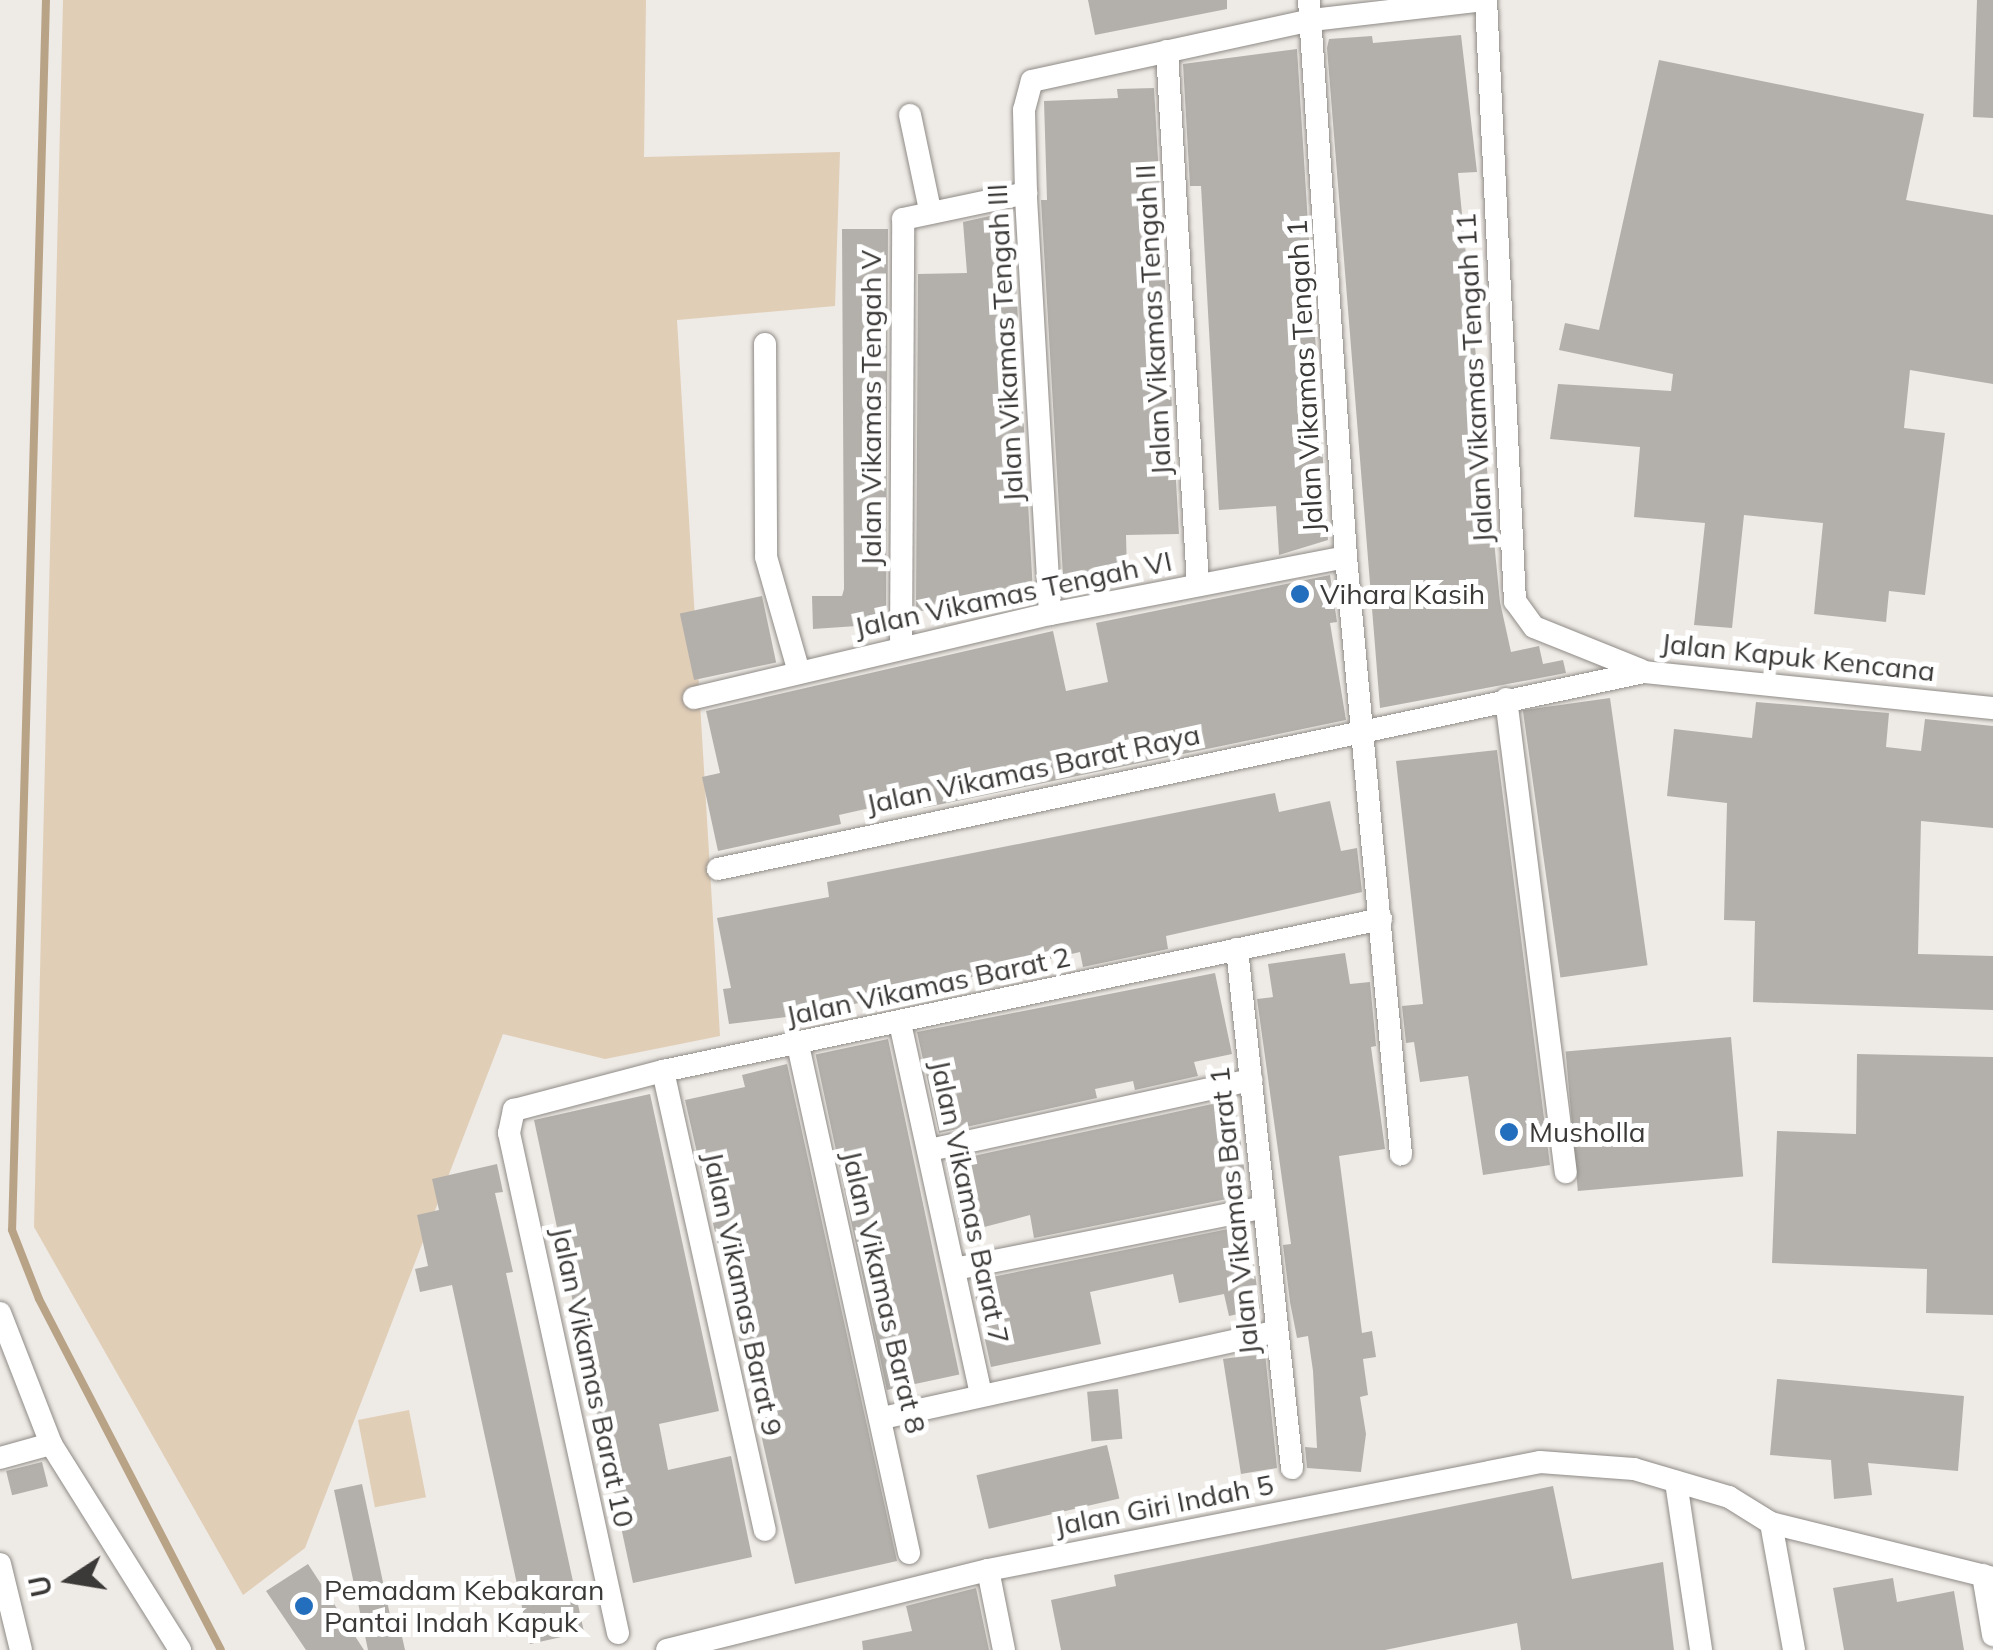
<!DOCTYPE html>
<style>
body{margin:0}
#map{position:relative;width:1993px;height:1650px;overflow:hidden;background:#eeeae5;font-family:Mulish,sans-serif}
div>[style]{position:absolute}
.green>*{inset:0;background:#e1ceb7;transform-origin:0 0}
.stream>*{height:8px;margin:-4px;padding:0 4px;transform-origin:4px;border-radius:4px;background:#b9a387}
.building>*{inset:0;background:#b3b0ab;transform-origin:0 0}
.roads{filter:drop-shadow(0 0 2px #8f8b87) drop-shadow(0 0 2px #8f8b87)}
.minor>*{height:22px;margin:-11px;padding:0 11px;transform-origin:11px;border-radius:11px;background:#fff}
.dots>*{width:28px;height:28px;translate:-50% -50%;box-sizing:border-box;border:5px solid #fff;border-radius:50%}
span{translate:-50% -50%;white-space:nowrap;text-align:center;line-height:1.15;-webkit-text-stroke:10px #fff;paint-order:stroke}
.street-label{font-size:28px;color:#3c3a38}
.poi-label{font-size:28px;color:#3c3a38}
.left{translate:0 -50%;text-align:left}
.north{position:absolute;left:20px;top:1530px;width:100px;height:100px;-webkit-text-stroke:8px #fff;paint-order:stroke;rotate:258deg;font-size:28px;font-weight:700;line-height:40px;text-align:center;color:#3c3a38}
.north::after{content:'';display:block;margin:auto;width:35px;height:45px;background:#3c3a38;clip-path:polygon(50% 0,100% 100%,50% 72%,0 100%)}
</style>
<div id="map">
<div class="green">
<div style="clip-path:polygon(63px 0,646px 0,644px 157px,840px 152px,835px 306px,677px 320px,720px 1036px,605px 1059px,503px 1034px,305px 1548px,243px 1595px,34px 1227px)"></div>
<div style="left:409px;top:1410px;width:89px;height:52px;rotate:79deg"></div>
</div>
<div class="stream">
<div style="left:46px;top:0;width:1230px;rotate:91.58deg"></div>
<div style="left:12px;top:1230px;width:74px;rotate:68.6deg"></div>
<div style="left:39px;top:1299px;width:395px;rotate:62.6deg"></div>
</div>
<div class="building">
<div style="clip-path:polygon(1088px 0,1227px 0,1227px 9px,1095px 35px)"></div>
<div style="clip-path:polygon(1977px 0,1993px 0,1993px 118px,1973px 117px)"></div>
<div style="clip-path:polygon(1461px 35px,1477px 172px,1458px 173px,1500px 602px,1511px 652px,1539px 646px,1543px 664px,1563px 660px,1566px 673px,1380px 708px,1327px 48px,1329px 39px,1372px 36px,1373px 43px)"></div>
<div style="clip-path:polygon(1297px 49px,1328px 540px,1279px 555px,1276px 506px,1219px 510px,1201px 186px,1190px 186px,1183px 64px)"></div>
<div style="clip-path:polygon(1659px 60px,1924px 114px,1906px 200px,1993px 215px,1993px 384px,1910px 370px,1904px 428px,1945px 433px,1925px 595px,1889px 591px,1886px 622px,1814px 614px,1823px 523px,1744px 515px,1732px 628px,1694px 625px,1705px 523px,1634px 517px,1640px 447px,1550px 439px,1558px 384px,1671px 391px,1673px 374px,1559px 350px,1565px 323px,1599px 330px)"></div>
<div style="clip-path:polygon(1154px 88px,1179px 534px,1126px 535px,1127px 574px,1063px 576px,1041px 200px,1047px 200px,1044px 101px,1118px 98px,1117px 89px)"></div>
<div style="clip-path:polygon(1012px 211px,1033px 593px,980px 594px,980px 610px,916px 611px,918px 274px,967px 273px,963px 222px)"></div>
<div style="clip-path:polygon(842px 229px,888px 229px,886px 624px,813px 629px,812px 596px,842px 596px,844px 589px)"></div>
<div style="clip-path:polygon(1330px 575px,1337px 622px,1330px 623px,1346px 720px,923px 808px,921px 798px,861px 810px,839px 815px,841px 824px,718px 851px,702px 777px,720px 773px,706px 711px,1053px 631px,1066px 691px,1108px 682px,1096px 623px)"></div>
<div style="left:762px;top:596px;width:68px;height:84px;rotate:78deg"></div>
<div style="left:1610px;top:698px;width:270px;height:88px;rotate:82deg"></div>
<div style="clip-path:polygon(1756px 702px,1889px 713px,1886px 747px,1921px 751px,1925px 719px,1993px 726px,1993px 828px,1921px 821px,1918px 954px,1993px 956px,1993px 1010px,1753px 1002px,1755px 921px,1724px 920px,1727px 803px,1667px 796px,1674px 729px,1752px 738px)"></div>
<div style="clip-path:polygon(1497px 750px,1550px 1165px,1483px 1175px,1468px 1076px,1420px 1082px,1414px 1042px,1406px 1043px,1402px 1006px,1423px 1004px,1396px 761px)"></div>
<div style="clip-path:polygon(1275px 793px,1279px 812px,1330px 801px,1341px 851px,1357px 848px,1362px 892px,1166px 936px,1168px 949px,1083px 967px,1080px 952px,811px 1014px,729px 1024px,723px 989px,731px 988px,717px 918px,829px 897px,827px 882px)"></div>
<div style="clip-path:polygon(1345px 953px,1350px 984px,1370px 982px,1376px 1046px,1371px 1047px,1385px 1149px,1339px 1156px,1362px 1333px,1372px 1331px,1376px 1357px,1363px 1359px,1368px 1395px,1360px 1397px,1366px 1434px,1361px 1472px,1307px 1468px,1305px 1447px,1317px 1448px,1313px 1371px,1308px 1336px,1297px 1338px,1290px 1302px,1283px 1245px,1291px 1244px,1257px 999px,1273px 997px,1268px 964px)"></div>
<div style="clip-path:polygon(1215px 973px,1232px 1054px,1194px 1062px,1198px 1076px,1135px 1090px,1133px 1081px,1095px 1089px,1097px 1098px,939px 1133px,917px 1032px)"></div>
<div style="left:1731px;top:1037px;width:140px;height:166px;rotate:85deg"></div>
<div style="left:888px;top:1039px;width:343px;height:74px;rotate:78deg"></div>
<div style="clip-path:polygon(1857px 1054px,1993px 1057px,1993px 1315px,1926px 1313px,1927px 1269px,1772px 1263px,1777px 1131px,1856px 1134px)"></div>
<div style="clip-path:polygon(787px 1064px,897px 1561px,795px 1584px,685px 1100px,745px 1087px,742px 1075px)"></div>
<div style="clip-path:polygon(650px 1094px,719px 1411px,659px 1424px,668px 1470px,731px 1456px,752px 1557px,633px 1583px,534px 1120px)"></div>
<div style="clip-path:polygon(1235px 1099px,1247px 1190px,1242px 1196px,1034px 1238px,1030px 1215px,961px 1233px,946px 1162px)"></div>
<div style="clip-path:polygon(497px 1164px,503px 1192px,495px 1193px,513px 1272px,506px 1273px,584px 1632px,530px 1644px,452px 1285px,420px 1292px,415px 1269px,428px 1266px,417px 1215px,439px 1210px,432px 1179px)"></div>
<div style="clip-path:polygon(1248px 1225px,1260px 1309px,1229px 1316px,1224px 1294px,1179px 1303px,1173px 1274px,1090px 1292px,1101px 1344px,991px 1367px,972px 1281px)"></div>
<div style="clip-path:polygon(1265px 1353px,1277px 1468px,1241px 1474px,1223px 1359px)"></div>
<div style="clip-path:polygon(1777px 1379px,1964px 1396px,1958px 1471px,1868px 1463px,1872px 1495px,1834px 1499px,1831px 1460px,1770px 1455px)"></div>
<div style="left:1118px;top:1389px;width:50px;height:31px;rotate:85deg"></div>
<div style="left:1107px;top:1445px;width:55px;height:134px;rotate:77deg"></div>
<div style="left:42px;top:1462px;width:25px;height:37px;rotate:76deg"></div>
<div style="clip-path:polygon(362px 1484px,390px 1615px,397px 1614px,405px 1650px,368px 1650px,334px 1490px)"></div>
<div style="clip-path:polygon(1553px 1486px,1572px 1579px,1663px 1562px,1674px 1650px,1521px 1650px,1517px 1623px,1385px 1650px,1061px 1650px,1051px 1600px,1116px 1586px,1114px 1575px)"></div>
<div style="clip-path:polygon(308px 1564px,364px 1650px,306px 1650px,266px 1591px)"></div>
<div style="clip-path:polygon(1893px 1578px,1897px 1602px,1954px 1591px,1964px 1650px,1844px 1650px,1833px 1588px)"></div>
<div style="clip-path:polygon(976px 1588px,989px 1650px,863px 1650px,862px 1641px,912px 1631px,906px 1606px)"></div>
</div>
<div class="roads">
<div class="minor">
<div style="left:1309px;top:0;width:558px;rotate:86.2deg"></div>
<div style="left:1346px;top:557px;width:600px;rotate:84.74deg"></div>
<div style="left:1486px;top:0;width:602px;rotate:87.24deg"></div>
<div style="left:1515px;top:601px;width:32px;rotate:54deg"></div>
<div style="left:1534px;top:627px;width:115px;rotate:21.9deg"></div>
<div style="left:1167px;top:51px;width:535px;rotate:86.68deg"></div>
<div style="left:910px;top:115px;width:97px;rotate:78.1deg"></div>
<div style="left:765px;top:344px;width:213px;rotate:89.7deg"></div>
<div style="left:766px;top:557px;width:120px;rotate:74deg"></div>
<div style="left:1050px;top:614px;width:422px;rotate:-93.3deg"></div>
<div style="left:1026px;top:193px;width:83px;rotate:-91.4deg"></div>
<div style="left:1024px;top:110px;width:30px;rotate:-75deg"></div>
<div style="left:1032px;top:81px;width:287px;rotate:-12.3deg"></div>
<div style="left:1312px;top:20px;width:175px;rotate:-6.6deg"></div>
<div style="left:901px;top:647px;width:428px;rotate:-89.7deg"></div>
<div style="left:903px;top:219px;width:126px;rotate:-11.9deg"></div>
<div style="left:694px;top:698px;width:366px;rotate:-13.3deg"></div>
<div style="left:1050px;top:614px;width:301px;rotate:-10.9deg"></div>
<div style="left:1506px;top:699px;width:477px;rotate:82.8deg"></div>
<div style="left:718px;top:869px;width:947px;rotate:-12.01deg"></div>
<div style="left:1644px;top:672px;width:351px;rotate:5.9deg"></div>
<div style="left:1237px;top:949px;width:522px;rotate:83.95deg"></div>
<div style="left:900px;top:1023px;width:380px;rotate:77.7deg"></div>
<div style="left:798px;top:1045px;width:520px;rotate:77.67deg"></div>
<div style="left:663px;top:1071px;width:470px;rotate:77.5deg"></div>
<div style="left:930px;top:1150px;width:329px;rotate:-12.3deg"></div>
<div style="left:955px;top:1269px;width:315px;rotate:-11.3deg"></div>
<div style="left:0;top:1313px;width:141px;rotate:68.7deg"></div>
<div style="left:51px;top:1444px;width:243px;rotate:57.9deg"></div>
<div style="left:883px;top:1418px;width:401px;rotate:-12.4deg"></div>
<div style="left:0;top:1458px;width:53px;rotate:-15.4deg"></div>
<div style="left:1676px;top:1482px;width:170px;rotate:81.5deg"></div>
<div style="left:1771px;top:1523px;width:129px;rotate:79.7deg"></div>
<div style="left:0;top:1564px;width:89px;rotate:76.3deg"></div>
<div style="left:988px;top:1570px;width:82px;rotate:78.7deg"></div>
<div style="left:1983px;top:1575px;width:61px;rotate:80.5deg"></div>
<div style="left:618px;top:1633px;width:512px;rotate:-102.3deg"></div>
<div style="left:509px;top:1133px;width:24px;rotate:-78deg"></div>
<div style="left:514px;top:1110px;width:154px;rotate:-14.7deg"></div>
<div style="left:663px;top:1071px;width:734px;rotate:-11.95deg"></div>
<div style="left:667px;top:1650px;width:331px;rotate:-14deg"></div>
<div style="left:988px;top:1570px;width:562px;rotate:-11.07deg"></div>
<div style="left:1540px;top:1462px;width:94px;rotate:4.3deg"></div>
<div style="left:1634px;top:1469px;width:99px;rotate:16.4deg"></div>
<div style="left:1729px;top:1497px;width:49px;rotate:31.8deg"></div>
<div style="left:1771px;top:1523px;width:229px;rotate:13.9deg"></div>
</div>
</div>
<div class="dots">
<div style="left:1300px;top:594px;background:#246ebe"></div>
<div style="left:1509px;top:1132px;background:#246ebe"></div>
<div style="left:304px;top:1606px;background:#246ebe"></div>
</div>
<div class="street-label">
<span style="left:1153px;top:320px;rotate:-93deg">Jalan Vikamas Tengah II</span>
<span style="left:1005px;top:343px;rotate:-93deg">Jalan Vikamas Tengah III</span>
<span style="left:1305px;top:376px;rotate:-93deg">Jalan Vikamas Tengah 1</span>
<span style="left:1474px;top:378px;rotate:-93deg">Jalan Vikamas Tengah 11</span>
<span style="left:871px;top:408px;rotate:-90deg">Jalan Vikamas Tengah V</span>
<span style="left:1013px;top:594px;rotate:-12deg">Jalan Vikamas Tengah VI</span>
<span style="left:1798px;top:657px;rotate:6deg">Jalan Kapuk Kencana</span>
<span style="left:1033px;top:769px;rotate:-12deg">Jalan Vikamas Barat Raya</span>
<span style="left:928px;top:986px;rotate:-12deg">Jalan Vikamas Barat 2</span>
<span style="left:970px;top:1202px;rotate:78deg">Jalan Vikamas Barat 7</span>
<span style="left:1234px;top:1211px;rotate:-96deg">Jalan Vikamas Barat 1</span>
<span style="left:884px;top:1292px;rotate:77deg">Jalan Vikamas Barat 8</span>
<span style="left:743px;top:1294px;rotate:78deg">Jalan Vikamas Barat 9</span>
<span style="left:593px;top:1377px;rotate:78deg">Jalan Vikamas Barat 10</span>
<span style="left:1164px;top:1505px;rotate:-11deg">Jalan Giri Indah 5</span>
</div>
<div class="poi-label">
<span class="left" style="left:1320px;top:594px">Vihara Kasih</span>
<span class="left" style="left:1529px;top:1132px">Musholla</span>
<span class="left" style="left:324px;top:1606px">Pemadam Kebakaran<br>Pantai Indah Kapuk</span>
</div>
<div class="north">U</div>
</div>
